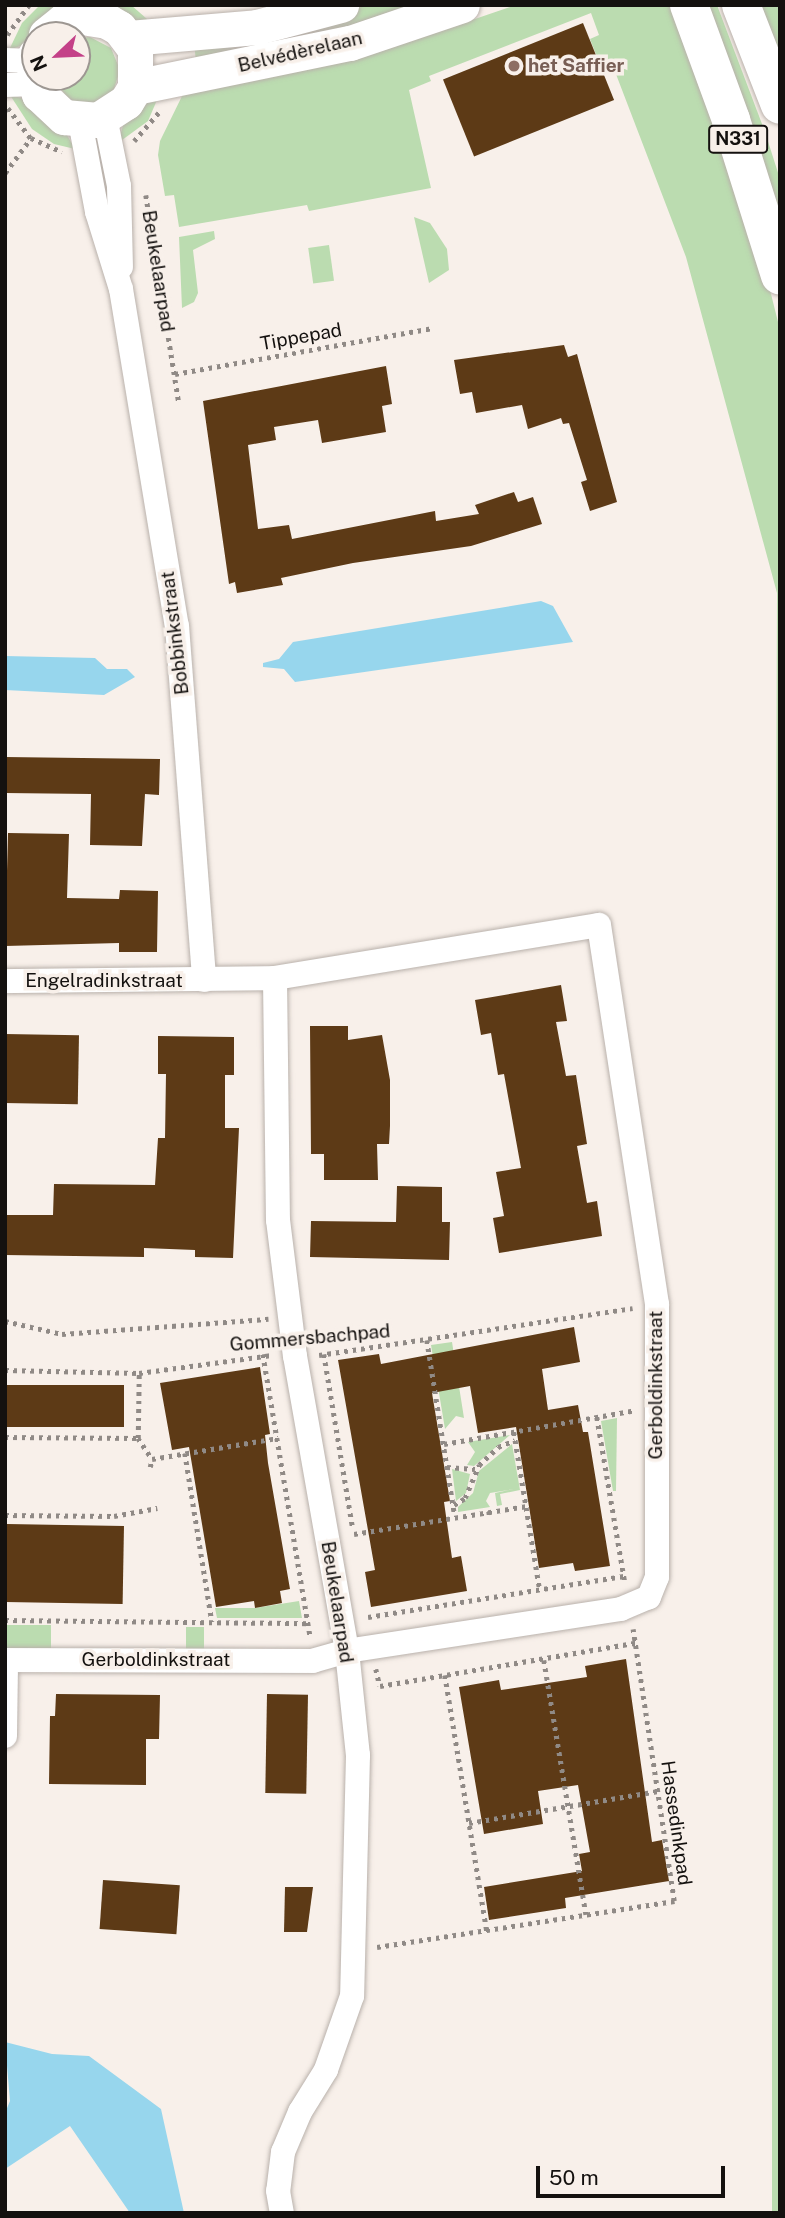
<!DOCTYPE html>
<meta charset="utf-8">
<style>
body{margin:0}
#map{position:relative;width:785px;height:2218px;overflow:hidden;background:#f8f0ea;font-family:"Public Sans",sans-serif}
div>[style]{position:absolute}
.green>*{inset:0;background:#bbdcb0;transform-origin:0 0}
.water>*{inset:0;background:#97d6ed}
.building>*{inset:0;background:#5d3a16;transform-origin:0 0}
.path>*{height:4.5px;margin-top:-2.25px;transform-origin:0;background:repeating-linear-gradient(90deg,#908a86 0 3.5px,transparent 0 8.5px)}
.roads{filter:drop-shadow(0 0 2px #b9b1ab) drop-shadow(0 0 2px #b9b1ab)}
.minor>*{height:24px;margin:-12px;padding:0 12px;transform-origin:12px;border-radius:12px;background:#fff}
.secondary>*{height:35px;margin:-17.5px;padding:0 17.5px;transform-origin:17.5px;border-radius:17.5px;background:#fff}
.primary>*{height:38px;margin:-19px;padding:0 19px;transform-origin:19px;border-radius:19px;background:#fff}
.dots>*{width:19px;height:19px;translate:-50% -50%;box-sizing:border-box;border:4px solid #f8f0ea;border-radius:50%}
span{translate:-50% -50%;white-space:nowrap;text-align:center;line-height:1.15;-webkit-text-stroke:7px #f8f0ea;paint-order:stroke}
.shield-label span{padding:2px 5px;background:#f8f0ea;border:2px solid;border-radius:5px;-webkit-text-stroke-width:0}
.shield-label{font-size:18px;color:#14110f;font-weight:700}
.street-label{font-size:19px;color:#14110f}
.education-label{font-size:19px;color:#785e54;font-weight:700}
.left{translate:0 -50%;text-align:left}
.frame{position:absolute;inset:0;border:7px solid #14110f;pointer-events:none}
.north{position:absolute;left:21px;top:21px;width:70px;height:70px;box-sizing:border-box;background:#f8f0ea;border:2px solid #9d9792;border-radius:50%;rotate:247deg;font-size:19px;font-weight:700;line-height:28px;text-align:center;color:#14110f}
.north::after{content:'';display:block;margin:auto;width:24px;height:32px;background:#c44188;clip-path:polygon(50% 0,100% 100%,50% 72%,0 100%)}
.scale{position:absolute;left:536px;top:2166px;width:189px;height:32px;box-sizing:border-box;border:4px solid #14110f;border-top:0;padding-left:9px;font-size:21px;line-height:24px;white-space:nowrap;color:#14110f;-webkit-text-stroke:5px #f8f0ea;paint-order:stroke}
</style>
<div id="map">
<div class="green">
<div style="clip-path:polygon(40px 5px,60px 5px,26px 44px,9px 50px,22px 23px)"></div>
<div style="clip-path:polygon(113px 5px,131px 5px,147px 19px,145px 31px)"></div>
<div style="clip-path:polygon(371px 5px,411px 5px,273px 52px,196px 62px,194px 42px)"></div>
<div style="clip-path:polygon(516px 5px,674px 5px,767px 278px,780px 330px,780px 2213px,772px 2213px,772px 2033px,777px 593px,686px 257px,614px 69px,603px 72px,590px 39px,599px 35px,591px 13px,429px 76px,431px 81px,409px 90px,431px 188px,309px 211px,307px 205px,179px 227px,174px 195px,165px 196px,158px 155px,160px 141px,185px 90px,393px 47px)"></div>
<div style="clip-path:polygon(703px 5px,717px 5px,765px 132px,780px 179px,780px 225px)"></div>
<div style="clip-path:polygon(760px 5px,780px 5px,780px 57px)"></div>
<div style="clip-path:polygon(90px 37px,111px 48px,120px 70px,113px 92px,94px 105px,70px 102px,53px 77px,77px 77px,77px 38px)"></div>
<div style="clip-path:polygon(163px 86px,148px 121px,118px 143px,124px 122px)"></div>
<div style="clip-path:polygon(10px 95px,22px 98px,67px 135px,75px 149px,54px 144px,32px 129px)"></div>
<div style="clip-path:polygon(414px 217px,430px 223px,447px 249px,449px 270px,429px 283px)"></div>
<div style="clip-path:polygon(214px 231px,215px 239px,193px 250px,198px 293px,194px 302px,182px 308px,179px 237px)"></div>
<div style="left:329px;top:245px;width:36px;height:21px;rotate:82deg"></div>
<div style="clip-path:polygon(452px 1342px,464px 1418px,456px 1416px,445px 1429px,431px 1345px)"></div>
<div style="clip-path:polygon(617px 1418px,616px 1491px,613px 1491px,601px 1421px)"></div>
<div style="clip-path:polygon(510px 1435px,474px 1466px,467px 1465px,475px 1452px,468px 1442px)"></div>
<div style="clip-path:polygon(512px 1444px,520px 1490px,500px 1494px,502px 1505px,497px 1506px,495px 1493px,514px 1489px,490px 1493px,486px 1501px,490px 1507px,458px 1512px,458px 1507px,473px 1493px,479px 1471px)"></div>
<div style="clip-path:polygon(452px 1469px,470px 1474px,466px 1493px,456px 1501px)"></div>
<div style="clip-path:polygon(299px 1601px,302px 1618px,217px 1618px,215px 1608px,255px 1608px)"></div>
<div style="left:5px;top:1625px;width:46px;height:23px"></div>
<div style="left:186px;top:1627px;width:18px;height:23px"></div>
</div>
<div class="water">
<div style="clip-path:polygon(541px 601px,553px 606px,573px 642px,295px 682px,284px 669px,263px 667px,263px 663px,279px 659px,293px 642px)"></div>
<div style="clip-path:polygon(5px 656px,95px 658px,107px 669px,127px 669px,135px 677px,104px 695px,5px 690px)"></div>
<div style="clip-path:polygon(5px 2042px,52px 2054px,89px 2056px,161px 2109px,184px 2213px,130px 2213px,70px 2126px,5px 2169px,5px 2113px,10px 2101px)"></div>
</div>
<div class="building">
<div style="left:583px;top:23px;width:83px;height:151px;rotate:68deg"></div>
<div style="clip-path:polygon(564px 345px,568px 357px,577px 354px,617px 502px,590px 511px,581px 482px,587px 480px,569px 423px,563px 424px,561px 418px,528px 429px,522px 405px,476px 413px,472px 392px,460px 394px,454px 360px)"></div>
<div style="clip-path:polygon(386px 366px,392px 404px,382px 406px,386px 432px,322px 443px,318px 420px,274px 427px,276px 440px,248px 445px,258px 529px,289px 525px,292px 539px,435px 511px,436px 521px,479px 514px,475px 505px,514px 492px,518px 502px,533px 497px,542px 524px,471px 546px,353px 563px,281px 578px,283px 585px,237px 593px,235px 582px,229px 584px,203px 401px)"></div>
<div style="clip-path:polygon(5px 757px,160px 759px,159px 795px,145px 794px,142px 846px,90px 845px,91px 794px,5px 793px)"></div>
<div style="clip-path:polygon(8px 833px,69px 834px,67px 898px,119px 899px,120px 890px,158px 891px,157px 952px,119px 952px,119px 943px,5px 946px)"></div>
<div style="clip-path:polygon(561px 985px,567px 1021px,556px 1022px,566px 1076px,576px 1075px,587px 1144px,577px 1146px,587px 1203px,597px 1201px,602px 1236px,499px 1253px,493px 1218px,504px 1216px,496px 1172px,521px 1168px,504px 1074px,498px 1075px,491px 1033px,481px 1035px,475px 1000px)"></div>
<div style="clip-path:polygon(310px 1026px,348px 1026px,348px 1040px,382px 1035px,390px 1080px,390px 1126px,389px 1144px,377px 1144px,378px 1180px,324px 1180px,324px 1154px,311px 1154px)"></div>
<div style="left:5px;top:1034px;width:74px;height:69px;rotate:1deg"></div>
<div style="clip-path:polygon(158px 1036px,234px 1037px,234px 1075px,225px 1075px,225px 1128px,239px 1128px,233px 1258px,195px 1257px,195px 1250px,144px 1248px,144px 1257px,5px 1255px,5px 1215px,53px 1215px,54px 1184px,155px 1185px,158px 1138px,165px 1138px,166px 1074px,158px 1074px)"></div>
<div style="clip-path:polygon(397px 1186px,442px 1187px,442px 1222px,450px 1222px,449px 1260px,310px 1257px,311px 1221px,396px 1222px)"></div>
<div style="clip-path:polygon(574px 1327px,580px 1362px,542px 1369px,548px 1410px,578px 1405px,583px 1432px,588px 1432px,610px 1566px,575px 1571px,573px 1563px,539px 1568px,516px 1427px,478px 1433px,470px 1386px,432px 1393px,450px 1501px,444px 1502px,452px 1558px,461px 1556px,467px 1591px,371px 1607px,365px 1572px,375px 1570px,338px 1360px,379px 1354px,381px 1364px)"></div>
<div style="clip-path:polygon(260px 1367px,270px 1434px,265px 1435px,268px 1463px,290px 1589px,280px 1591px,282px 1603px,255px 1608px,254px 1601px,216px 1607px,189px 1447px,172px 1450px,160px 1383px)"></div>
<div style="left:5px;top:1385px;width:119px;height:42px"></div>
<div style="left:7px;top:1524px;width:117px;height:78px;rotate:1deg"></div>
<div style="clip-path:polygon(626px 1659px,652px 1842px,662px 1840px,669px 1881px,565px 1898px,566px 1908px,489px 1920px,484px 1887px,582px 1871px,579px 1854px,590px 1852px,578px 1785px,538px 1791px,543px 1824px,484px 1834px,459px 1687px,499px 1680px,501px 1690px,587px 1677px,585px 1666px)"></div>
<div style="clip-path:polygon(56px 1694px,160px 1695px,159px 1739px,146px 1739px,146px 1785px,49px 1784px,50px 1716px,55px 1716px)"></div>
<div style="left:267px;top:1694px;width:41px;height:99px;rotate:1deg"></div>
<div style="left:103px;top:1880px;width:77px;height:49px;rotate:4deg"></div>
<div style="clip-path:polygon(285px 1887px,313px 1887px,307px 1932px,284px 1932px)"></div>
</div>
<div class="path">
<div style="left:7px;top:35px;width:37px;rotate:-54deg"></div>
<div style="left:8px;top:108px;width:38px;rotate:53deg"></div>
<div style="left:31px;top:138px;width:34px;rotate:24deg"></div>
<div style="left:134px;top:141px;width:40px;rotate:-49deg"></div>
<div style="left:5px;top:173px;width:44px;rotate:-53.4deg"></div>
<div style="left:146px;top:195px;width:211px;rotate:81deg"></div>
<div style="left:175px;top:374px;width:262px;rotate:-10.1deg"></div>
<div style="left:5px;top:1321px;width:58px;rotate:12.8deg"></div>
<div style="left:62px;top:1334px;width:207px;rotate:-4.2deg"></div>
<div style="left:427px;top:1340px;width:178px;rotate:81deg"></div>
<div style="left:263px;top:1354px;width:286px;rotate:80.5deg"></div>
<div style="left:324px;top:1354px;width:178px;rotate:80.6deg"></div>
<div style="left:319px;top:1355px;width:317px;rotate:-8.5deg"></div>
<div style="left:5px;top:1370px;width:134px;rotate:1.3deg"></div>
<div style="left:139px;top:1373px;width:134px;rotate:-7.7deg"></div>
<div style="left:597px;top:1417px;width:167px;rotate:80.4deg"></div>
<div style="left:514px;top:1432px;width:160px;rotate:80.7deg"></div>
<div style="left:5px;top:1437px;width:133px;rotate:0.4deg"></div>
<div style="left:138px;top:1438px;width:25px;rotate:56deg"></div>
<div style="left:138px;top:1438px;width:65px;rotate:-89.1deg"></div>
<div style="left:444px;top:1444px;width:191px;rotate:-10deg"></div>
<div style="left:185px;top:1453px;width:171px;rotate:80.9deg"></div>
<div style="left:150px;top:1467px;width:8px;rotate:-76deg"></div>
<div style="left:152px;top:1459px;width:128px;rotate:-9.5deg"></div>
<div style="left:447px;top:1467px;width:28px;rotate:4deg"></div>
<div style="left:454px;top:1505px;width:13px;rotate:-32deg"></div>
<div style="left:465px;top:1498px;width:36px;rotate:-67deg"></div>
<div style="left:479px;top:1465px;width:26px;rotate:-43deg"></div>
<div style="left:498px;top:1447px;width:18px;rotate:-22deg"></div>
<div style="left:489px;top:1511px;width:8px;rotate:83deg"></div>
<div style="left:5px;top:1515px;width:109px;rotate:0.5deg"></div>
<div style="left:114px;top:1516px;width:44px;rotate:-10.5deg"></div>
<div style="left:354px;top:1534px;width:174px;rotate:-9.2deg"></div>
<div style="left:368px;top:1617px;width:259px;rotate:-9.1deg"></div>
<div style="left:5px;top:1620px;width:303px;rotate:0.6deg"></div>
<div style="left:544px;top:1660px;width:258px;rotate:80.6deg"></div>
<div style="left:376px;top:1669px;width:17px;rotate:77deg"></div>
<div style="left:380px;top:1686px;width:259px;rotate:-9.6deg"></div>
<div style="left:445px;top:1675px;width:259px;rotate:80.7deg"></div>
<div style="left:469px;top:1823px;width:192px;rotate:-9.6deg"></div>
<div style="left:377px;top:1947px;width:301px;rotate:-8.8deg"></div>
<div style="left:674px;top:1901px;width:275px;rotate:-98.6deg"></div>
</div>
<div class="roads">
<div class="minor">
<div style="left:5px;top:60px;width:28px;rotate:2deg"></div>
<div style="left:5px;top:85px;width:31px;rotate:-2deg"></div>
<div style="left:105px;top:117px;width:70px;rotate:78.5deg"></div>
<div style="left:119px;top:186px;width:81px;rotate:88.6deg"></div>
<div style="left:80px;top:121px;width:93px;rotate:79.4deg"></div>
<div style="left:97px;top:212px;width:81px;rotate:72.7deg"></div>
<div style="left:121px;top:289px;width:342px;rotate:80.6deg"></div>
<div style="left:177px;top:626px;width:355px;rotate:85.6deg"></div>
<div style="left:275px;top:978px;width:242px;rotate:89.3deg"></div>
<div style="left:278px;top:1220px;width:137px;rotate:82.9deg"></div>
<div style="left:295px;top:1356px;width:300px;rotate:80deg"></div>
<div style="left:347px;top:1651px;width:105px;rotate:84deg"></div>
<div style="left:358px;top:1755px;width:241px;rotate:91.4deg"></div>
<div style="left:352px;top:1996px;width:78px;rotate:109.4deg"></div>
<div style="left:326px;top:2070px;width:49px;rotate:121.8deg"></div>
<div style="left:300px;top:2112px;width:43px;rotate:113deg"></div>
<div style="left:283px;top:2152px;width:39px;rotate:97deg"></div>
<div style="left:278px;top:2191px;width:22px;rotate:80deg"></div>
<div style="left:5px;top:981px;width:270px;rotate:-0.6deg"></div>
<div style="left:275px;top:978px;width:328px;rotate:-9.3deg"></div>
<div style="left:599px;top:925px;width:383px;rotate:81.3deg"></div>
<div style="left:657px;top:1304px;width:273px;rotate:90deg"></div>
<div style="left:657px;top:1577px;width:22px;rotate:112deg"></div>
<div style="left:649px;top:1597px;width:30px;rotate:157deg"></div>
<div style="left:621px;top:1609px;width:277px;rotate:171.3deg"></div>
<div style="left:347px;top:1651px;width:35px;rotate:164deg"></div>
<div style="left:313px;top:1661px;width:308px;rotate:-179.8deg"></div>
<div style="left:5px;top:1736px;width:76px;rotate:-89.2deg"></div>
</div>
<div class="secondary">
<div style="left:129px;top:38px;width:128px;rotate:-4.9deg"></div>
<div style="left:257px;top:27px;width:87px;rotate:-14.7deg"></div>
<div style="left:35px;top:55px;width:23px;rotate:92deg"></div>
<div style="left:34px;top:78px;width:17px;rotate:73deg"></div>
<div style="left:39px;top:94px;width:34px;rotate:43deg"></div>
<div style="left:64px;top:117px;width:34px;rotate:5deg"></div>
<div style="left:98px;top:120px;width:33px;rotate:-33deg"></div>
<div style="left:126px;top:102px;width:17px;rotate:-59deg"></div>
<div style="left:135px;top:87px;width:38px;rotate:-90deg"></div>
<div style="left:135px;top:49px;width:26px;rotate:-127deg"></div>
<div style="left:119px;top:28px;width:14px;rotate:-150deg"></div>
<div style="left:107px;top:21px;width:30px;rotate:-171deg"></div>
<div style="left:77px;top:16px;width:15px;rotate:160deg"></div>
<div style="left:63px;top:21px;width:22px;rotate:141deg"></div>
<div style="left:135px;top:87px;width:219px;rotate:-11.6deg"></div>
<div style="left:350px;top:43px;width:118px;rotate:-18.7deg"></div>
</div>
<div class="primary">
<div style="left:689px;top:5px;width:122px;rotate:69.9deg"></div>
<div style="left:731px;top:120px;width:163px;rotate:72.5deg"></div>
<div style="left:741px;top:5px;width:107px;rotate:68.7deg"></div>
</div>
</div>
<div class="dots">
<div style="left:514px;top:66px;background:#8d6e63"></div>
</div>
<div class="shield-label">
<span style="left:738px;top:139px">N331</span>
</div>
<div class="street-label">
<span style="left:300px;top:52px;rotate:-13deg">Belvédèrelaan</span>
<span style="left:158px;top:271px;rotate:81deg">Beukelaarpad</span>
<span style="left:301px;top:337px;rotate:-10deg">Tippepad</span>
<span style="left:175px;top:633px;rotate:-97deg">Bobbinkstraat</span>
<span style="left:104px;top:981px">Engelradinkstraat</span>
<span style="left:310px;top:1338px;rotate:-5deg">Gommersbachpad</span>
<span style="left:656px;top:1385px;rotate:-90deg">Gerboldinkstraat</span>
<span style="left:337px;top:1602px;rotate:81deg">Beukelaarpad</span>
<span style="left:156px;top:1660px">Gerboldinkstraat</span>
<span style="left:676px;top:1823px;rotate:82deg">Hassedinkpad</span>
</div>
<div class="education-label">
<span class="left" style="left:528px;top:66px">het Saffier</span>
</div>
<div class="frame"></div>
<div class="north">N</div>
<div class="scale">50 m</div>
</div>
